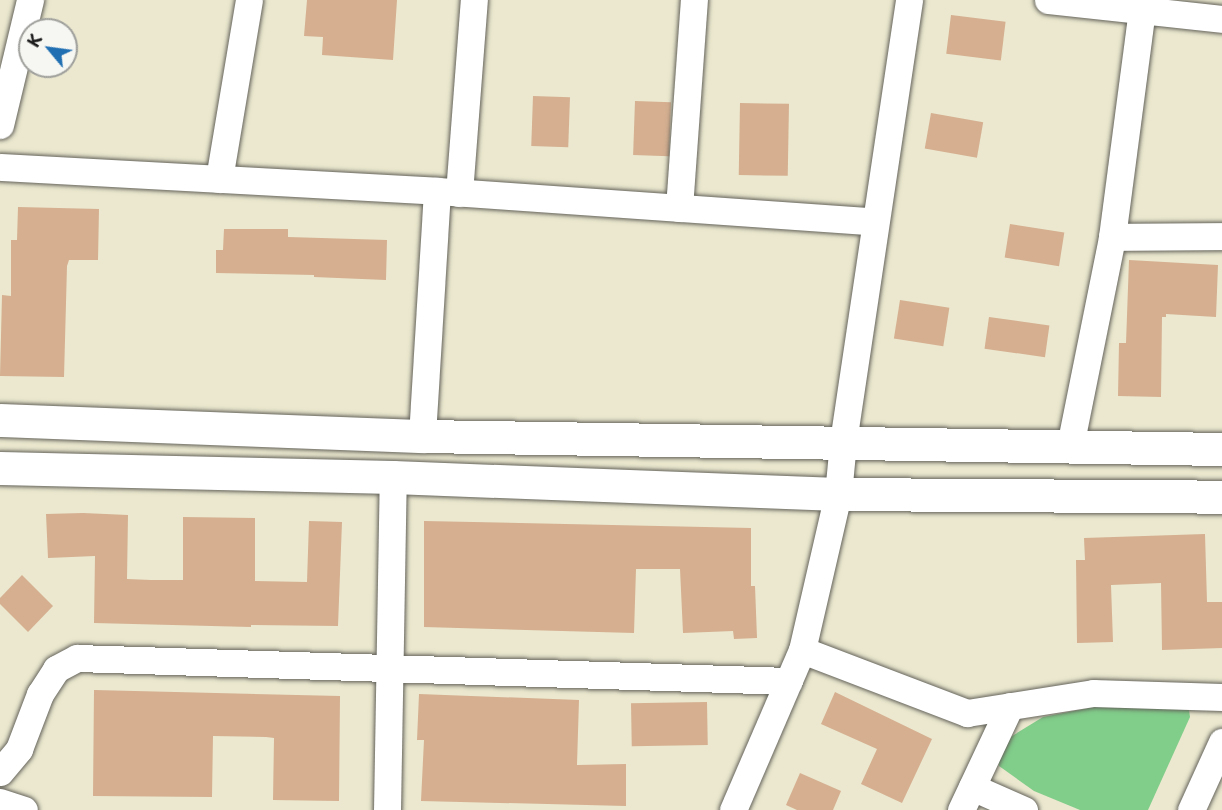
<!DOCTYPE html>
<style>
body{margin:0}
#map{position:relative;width:1222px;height:810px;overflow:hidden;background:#ebe8cf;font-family:"Playpen Sans",sans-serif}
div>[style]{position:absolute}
.green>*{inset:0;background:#81cd8a}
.building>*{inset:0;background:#d5af90;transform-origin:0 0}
.roads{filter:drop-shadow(0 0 2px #64635b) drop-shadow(0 0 2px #64635b)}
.minor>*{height:27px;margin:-13.5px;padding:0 13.5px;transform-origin:13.5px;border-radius:13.5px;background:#fff}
.tertiary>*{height:33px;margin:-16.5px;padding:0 16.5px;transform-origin:16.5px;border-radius:16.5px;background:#fff}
span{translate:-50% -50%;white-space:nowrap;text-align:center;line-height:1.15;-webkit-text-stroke:4.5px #f6f6f2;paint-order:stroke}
.north{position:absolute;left:18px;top:18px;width:60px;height:60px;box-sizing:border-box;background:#f6f6f2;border:2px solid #9f9f9c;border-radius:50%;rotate:299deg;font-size:16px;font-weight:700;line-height:24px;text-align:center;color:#1c1c1c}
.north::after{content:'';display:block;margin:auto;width:21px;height:27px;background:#1f6fb2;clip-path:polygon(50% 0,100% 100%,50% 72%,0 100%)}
</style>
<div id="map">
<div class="green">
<div style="clip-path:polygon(1109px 704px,1189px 710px,1190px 717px,1148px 810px,1080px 810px,1034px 791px,999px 766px,997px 754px,1004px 741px,1043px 717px)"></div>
</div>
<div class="building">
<div style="clip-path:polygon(307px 0,397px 0,393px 60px,322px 55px,323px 37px,304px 36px)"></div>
<div style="left:951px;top:15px;width:55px;height:39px;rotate:7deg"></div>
<div style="left:533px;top:96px;width:37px;height:50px;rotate:2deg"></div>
<div style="left:635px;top:101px;width:36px;height:54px;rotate:2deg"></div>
<div style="left:740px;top:103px;width:49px;height:72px;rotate:1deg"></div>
<div style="left:931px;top:113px;width:53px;height:36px;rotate:10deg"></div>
<div style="clip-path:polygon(18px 207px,99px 209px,98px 260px,69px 260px,67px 266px,64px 377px,0 376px,2px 295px,11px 296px,11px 240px,17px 240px)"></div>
<div style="left:1010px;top:224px;width:55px;height:34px;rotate:9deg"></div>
<div style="clip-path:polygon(224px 229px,288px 229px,288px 237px,387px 240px,386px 280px,314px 277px,314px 275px,216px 273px,216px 250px,223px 250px)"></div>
<div style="clip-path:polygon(1129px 260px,1218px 265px,1216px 317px,1166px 314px,1166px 317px,1162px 317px,1161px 397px,1118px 396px,1119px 343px,1126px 343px)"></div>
<div style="left:900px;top:300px;width:50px;height:39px;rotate:9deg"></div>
<div style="left:989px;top:317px;width:61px;height:32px;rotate:8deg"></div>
<div style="clip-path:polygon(83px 513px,128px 515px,127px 579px,151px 580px,183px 580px,183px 517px,255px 518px,255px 581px,307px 582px,309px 521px,342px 522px,338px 626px,251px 625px,251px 627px,94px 623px,95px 556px,48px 558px,46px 514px)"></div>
<div style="clip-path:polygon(424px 521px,751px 528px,751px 586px,755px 586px,757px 638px,734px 639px,733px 631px,683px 633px,680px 569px,636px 569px,634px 633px,424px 627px)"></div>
<div style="clip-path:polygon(1205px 534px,1207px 602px,1222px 602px,1222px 648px,1162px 650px,1161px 583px,1111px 585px,1113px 642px,1077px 643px,1076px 560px,1085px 560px,1084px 538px)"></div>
<div style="clip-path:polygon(22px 575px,53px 606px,28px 632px,0 604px,0 598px)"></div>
<div style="clip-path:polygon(94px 690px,340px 696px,339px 801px,273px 800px,274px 738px,266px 737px,213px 736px,212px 797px,93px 796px)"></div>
<div style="clip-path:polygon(835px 692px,932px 739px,902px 803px,861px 784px,877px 749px,821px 724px)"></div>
<div style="clip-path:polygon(419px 694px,579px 700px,577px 765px,626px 764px,626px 806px,421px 801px,424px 740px,417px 740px)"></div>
<div style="left:707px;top:702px;width:43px;height:76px;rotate:89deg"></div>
<div style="clip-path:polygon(800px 773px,841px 791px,833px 810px,797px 810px,786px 805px)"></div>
</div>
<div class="roads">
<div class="minor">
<div style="left:1048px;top:0;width:175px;rotate:6.2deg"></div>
<div style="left:0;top:125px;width:129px;rotate:-76.5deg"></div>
<div style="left:0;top:167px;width:438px;rotate:3.1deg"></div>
<div style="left:437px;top:191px;width:439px;rotate:4deg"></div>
<div style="left:219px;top:179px;width:181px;rotate:-80.5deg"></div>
<div style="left:459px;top:193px;width:194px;rotate:-85.6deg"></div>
<div style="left:679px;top:208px;width:209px;rotate:-85.9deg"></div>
<div style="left:1112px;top:237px;width:110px;rotate:-0.5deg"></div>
<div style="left:422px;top:436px;width:245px;rotate:-86.5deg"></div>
<div style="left:1070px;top:446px;width:213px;rotate:-78.6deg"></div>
<div style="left:1112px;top:237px;width:239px;rotate:-82.5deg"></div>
<div style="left:802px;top:650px;width:177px;rotate:20.9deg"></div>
<div style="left:967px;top:713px;width:128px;rotate:-9deg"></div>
<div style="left:1093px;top:693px;width:129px;rotate:1.8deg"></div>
<div style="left:0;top:772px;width:30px;rotate:-50deg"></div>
<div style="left:19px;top:749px;width:59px;rotate:-69.1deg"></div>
<div style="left:40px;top:694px;width:30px;rotate:-57deg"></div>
<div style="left:56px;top:669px;width:24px;rotate:-28deg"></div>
<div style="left:77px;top:658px;width:712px;rotate:1.85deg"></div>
<div style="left:972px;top:787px;width:57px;rotate:23.9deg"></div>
<div style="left:0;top:802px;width:25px;rotate:18deg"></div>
<div style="left:387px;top:810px;width:333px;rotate:-89deg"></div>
<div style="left:733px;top:810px;width:174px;rotate:-66.7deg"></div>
<div style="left:802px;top:650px;width:160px;rotate:-77deg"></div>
<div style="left:838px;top:494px;width:52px;rotate:-84.5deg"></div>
<div style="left:843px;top:442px;width:447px;rotate:-81.5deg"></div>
<div style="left:961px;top:810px;width:115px;rotate:-64.8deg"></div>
<div style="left:1191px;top:810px;width:75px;rotate:-65.5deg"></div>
</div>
<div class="tertiary">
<div style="left:0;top:420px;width:422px;rotate:2.2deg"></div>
<div style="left:422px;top:436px;width:800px;rotate:0.93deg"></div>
<div style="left:0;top:468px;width:393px;rotate:1.3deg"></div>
<div style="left:393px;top:477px;width:445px;rotate:2.2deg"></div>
<div style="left:838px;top:494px;width:384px;rotate:0.4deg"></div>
</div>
</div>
<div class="north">K</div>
</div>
